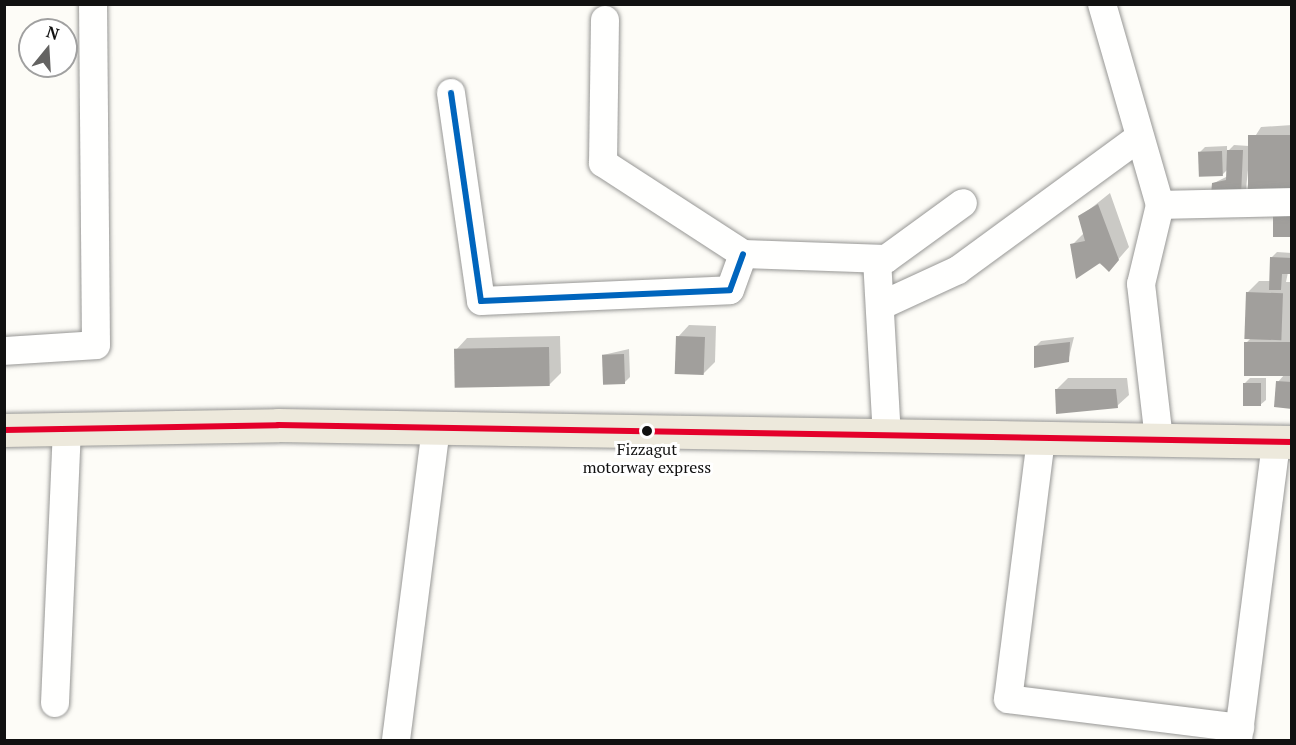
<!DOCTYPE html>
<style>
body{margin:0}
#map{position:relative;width:1296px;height:745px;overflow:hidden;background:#fdfcf7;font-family:"PT Serif",serif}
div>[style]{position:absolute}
.shadow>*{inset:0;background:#0003}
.building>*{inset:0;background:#a19f9c;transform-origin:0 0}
.roads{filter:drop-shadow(0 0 2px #979795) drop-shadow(0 0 2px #979795)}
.minor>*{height:28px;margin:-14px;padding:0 14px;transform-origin:14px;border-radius:14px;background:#fffffe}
.major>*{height:33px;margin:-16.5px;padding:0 16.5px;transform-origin:16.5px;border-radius:16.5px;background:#ede9dc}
.bus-1>*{height:6px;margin:-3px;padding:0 3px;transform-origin:3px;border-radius:3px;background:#0065bd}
.bus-2>*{height:6px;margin:-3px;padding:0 3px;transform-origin:3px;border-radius:3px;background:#e4002b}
.dots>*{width:16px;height:16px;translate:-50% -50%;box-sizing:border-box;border:3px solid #fff;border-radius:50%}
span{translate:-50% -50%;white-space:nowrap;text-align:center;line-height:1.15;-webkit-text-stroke:6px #fff;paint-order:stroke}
.bus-label{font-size:16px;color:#111}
.frame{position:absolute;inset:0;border:6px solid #111;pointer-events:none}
.north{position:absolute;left:18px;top:18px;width:60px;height:60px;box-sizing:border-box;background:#fff;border:2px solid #a0a0a0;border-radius:50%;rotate:18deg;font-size:16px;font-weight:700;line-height:24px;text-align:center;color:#111}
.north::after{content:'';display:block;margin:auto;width:21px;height:27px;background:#646362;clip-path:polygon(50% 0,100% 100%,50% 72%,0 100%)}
</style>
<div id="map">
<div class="shadow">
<div style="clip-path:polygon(1292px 125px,1292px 194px,1250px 151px,1246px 189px,1241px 195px,1214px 183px,1228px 176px,1228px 169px,1222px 175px,1200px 152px,1205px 147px,1227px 146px,1227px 152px,1234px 145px,1249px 146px,1261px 127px)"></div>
<div style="clip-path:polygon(1110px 193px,1129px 247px,1109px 270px,1072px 245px,1084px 233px,1080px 217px)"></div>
<div style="clip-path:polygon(1277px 252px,1292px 253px,1286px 282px,1292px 282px,1292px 407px,1278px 382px,1284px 375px,1246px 343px,1251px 338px,1248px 292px,1259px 281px,1271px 281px,1271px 258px)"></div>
<div style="clip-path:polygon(689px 325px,716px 326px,715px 362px,703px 374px,678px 337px)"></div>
<div style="clip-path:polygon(560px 336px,561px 373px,549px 385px,456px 350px,467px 338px)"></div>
<div style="clip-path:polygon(1074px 337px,1068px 361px,1035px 347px,1041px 341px)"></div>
<div style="clip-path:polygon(629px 349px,630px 377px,624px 383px,603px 355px)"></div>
<div style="clip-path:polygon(1068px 378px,1127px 378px,1129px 395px,1117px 406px,1056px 390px)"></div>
<div style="clip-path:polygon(1250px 378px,1266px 378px,1266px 400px,1260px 405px,1244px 384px)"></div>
</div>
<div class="building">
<div style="left:1292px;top:135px;width:61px;height:44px;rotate:90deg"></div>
<div style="clip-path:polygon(1227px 150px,1243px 150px,1241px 196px,1211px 195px,1212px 183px,1226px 180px)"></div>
<div style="left:1222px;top:151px;width:25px;height:24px;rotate:88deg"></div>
<div style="clip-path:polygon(1098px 204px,1119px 260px,1109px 272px,1100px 263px,1076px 279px,1070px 244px,1085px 241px,1078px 216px)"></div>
<div style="left:1292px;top:216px;width:21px;height:19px;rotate:90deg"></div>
<div style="clip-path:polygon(1270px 257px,1292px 258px,1292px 274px,1282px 274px,1281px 290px,1269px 290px)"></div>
<div style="left:1246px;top:292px;width:37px;height:47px;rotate:2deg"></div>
<div style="left:676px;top:336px;width:29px;height:38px;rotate:2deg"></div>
<div style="clip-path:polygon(1070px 342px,1069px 362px,1034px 368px,1034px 346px)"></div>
<div style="left:1244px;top:342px;width:48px;height:34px"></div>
<div style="left:549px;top:347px;width:39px;height:95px;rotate:89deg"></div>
<div style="left:624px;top:354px;width:30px;height:22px;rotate:88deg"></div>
<div style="clip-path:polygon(1276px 381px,1292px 382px,1292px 409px,1274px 407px)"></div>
<div style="left:1243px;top:383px;width:18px;height:23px"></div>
<div style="clip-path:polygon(1055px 389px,1116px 389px,1118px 408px,1056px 414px)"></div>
</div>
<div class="roads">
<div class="minor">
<div style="left:1102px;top:4px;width:209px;rotate:73.9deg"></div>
<div style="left:1160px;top:205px;width:81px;rotate:103.5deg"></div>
<div style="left:1141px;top:284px;width:157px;rotate:83.4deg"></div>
<div style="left:605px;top:20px;width:143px;rotate:90.8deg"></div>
<div style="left:603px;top:163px;width:167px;rotate:33deg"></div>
<div style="left:743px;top:254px;width:143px;rotate:2deg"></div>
<div style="left:886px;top:259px;width:95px;rotate:-36deg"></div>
<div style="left:451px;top:93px;width:210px;rotate:81.8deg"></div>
<div style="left:481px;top:301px;width:249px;rotate:-2.5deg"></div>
<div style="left:730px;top:290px;width:38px;rotate:-70deg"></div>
<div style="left:1160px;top:205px;width:132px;rotate:-1.3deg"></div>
<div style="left:877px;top:259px;width:178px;rotate:86.8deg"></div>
<div style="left:880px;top:306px;width:86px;rotate:-24.8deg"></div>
<div style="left:958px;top:270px;width:225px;rotate:-36.2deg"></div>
<div style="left:4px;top:351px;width:92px;rotate:-3.7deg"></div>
<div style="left:96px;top:345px;width:341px;rotate:-90.5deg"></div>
<div style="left:1041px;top:439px;width:262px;rotate:97.2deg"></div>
<div style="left:1008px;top:699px;width:234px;rotate:7.1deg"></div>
<div style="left:55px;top:703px;width:273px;rotate:-87.5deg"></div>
<div style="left:396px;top:740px;width:314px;rotate:-82.7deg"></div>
<div style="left:1238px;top:740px;width:300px;rotate:-82.7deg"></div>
</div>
<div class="major">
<div style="left:4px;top:430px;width:274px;rotate:-1deg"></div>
<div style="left:278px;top:425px;width:1014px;rotate:0.96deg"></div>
</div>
</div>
<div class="bus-1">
<div style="left:451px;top:93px;width:210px;rotate:81.8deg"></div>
<div style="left:481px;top:301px;width:249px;rotate:-2.5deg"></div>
<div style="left:730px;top:290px;width:38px;rotate:-70deg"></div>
</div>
<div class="bus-2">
<div style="left:4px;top:430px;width:274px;rotate:-1deg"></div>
<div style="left:278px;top:425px;width:1014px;rotate:0.96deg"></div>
</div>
<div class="dots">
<div style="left:647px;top:431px;background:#111"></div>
</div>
<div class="bus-label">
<span style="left:647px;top:458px">Fizzagut<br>motorway express</span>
</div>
<div class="frame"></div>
<div class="north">N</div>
</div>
